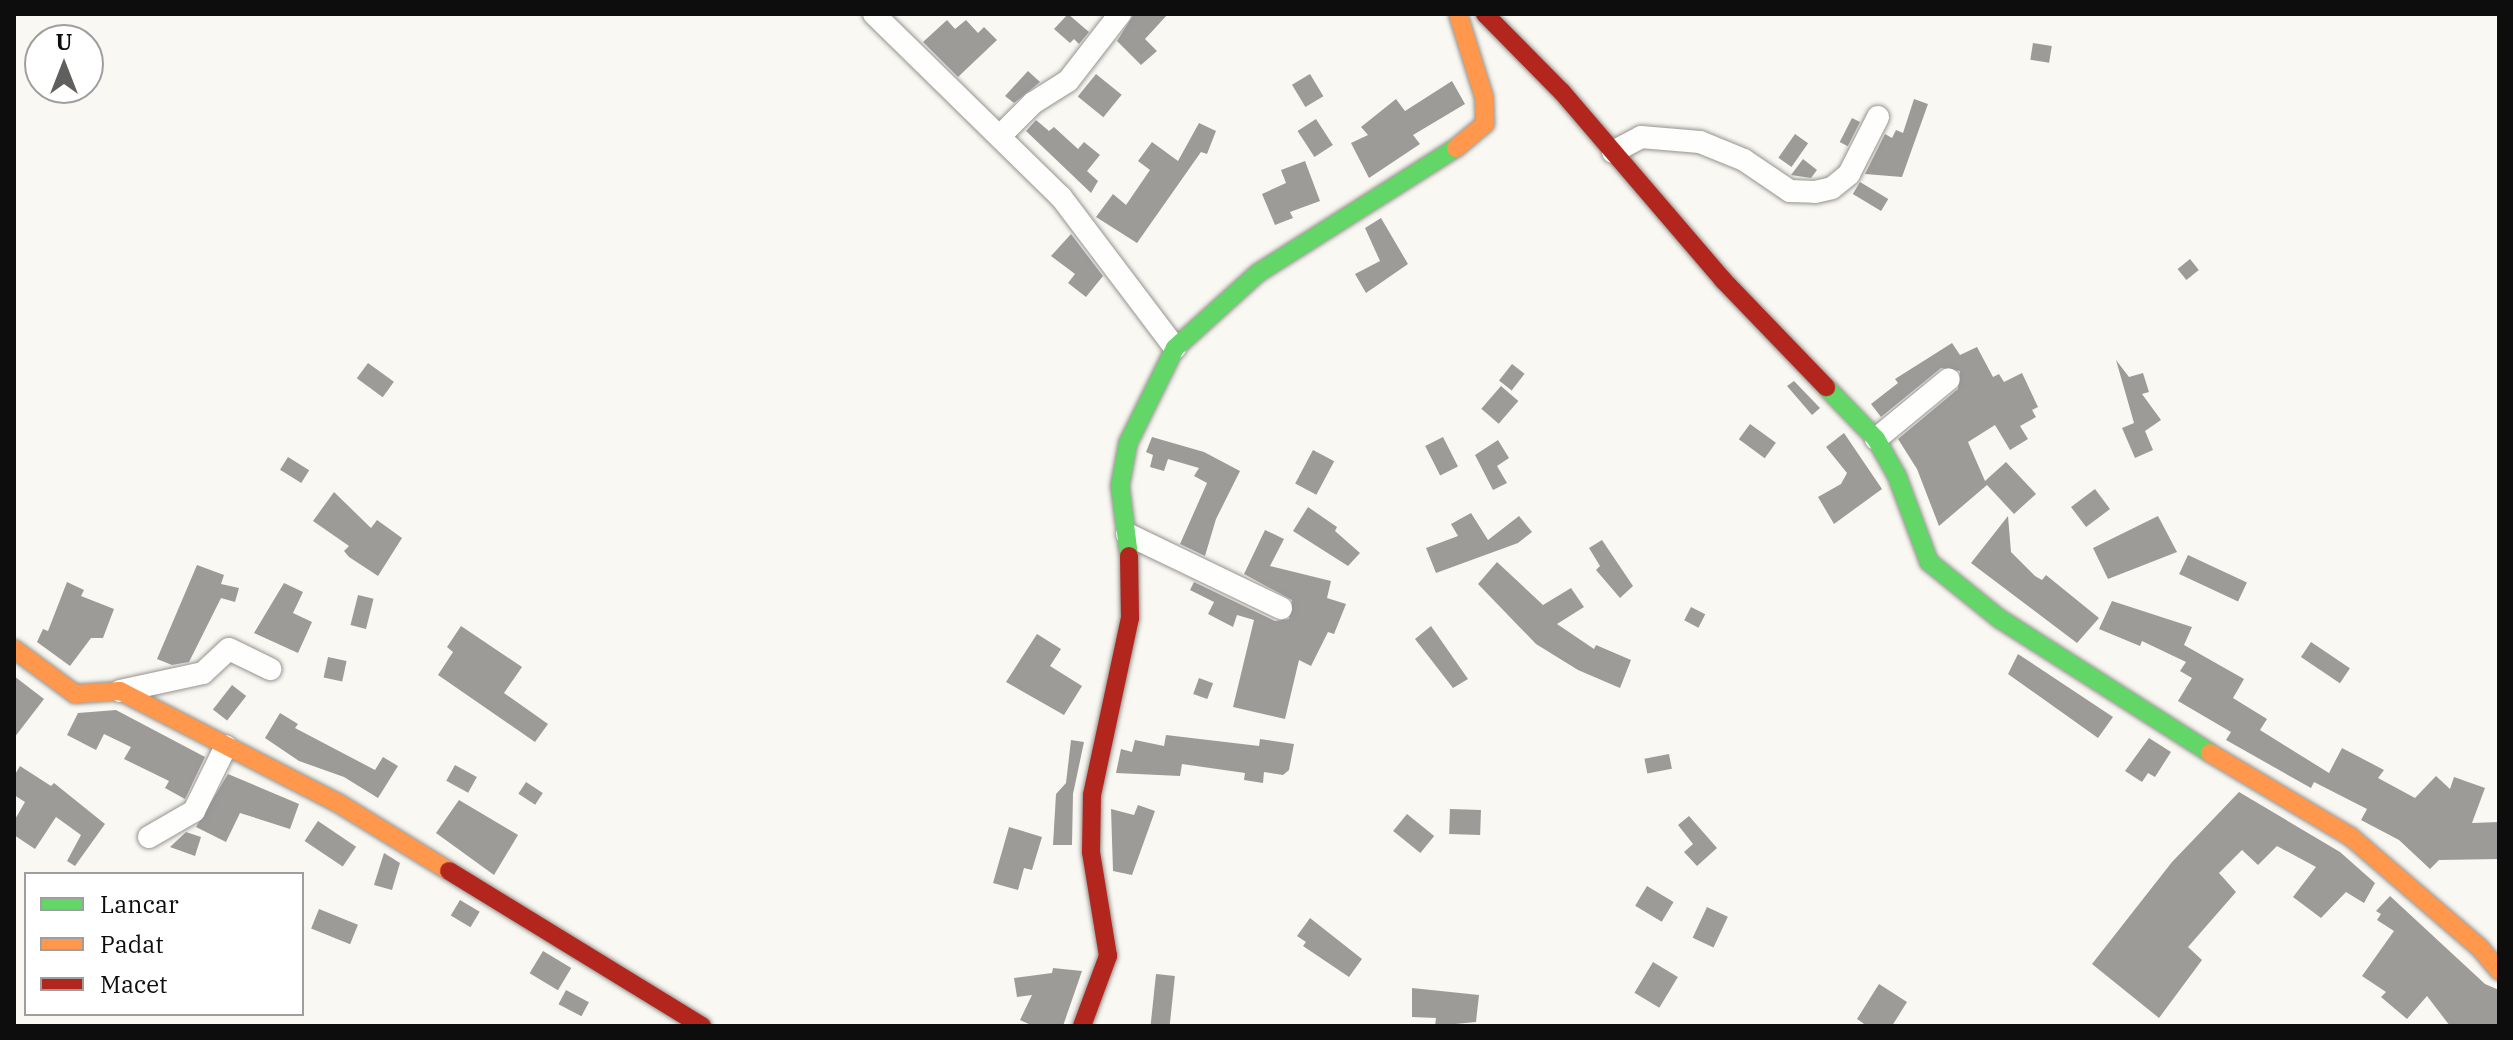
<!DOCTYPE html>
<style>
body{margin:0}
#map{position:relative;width:2513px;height:1040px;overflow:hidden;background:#faf8f2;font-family:"IBM Plex Serif",serif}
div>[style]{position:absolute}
.building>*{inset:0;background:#9d9b98;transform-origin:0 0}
.roads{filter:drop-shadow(0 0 2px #949390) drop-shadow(0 0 2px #949390)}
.street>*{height:22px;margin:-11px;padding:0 11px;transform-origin:11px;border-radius:11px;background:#fefefd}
.fast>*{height:18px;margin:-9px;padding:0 9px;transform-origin:9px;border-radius:9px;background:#63d668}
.slow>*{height:18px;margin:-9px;padding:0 9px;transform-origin:9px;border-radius:9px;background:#ff974d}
.jam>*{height:18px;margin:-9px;padding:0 9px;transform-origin:9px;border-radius:9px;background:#b3261e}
span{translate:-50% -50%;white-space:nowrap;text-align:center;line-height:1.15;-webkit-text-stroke:8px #fff;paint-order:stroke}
.frame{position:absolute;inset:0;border:16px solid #0d0d0d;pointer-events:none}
.legend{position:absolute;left:24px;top:872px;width:280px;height:144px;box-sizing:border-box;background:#fff;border:2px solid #9e9e9e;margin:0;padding:10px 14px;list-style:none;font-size:24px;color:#0d0d0d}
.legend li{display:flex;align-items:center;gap:16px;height:40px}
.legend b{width:40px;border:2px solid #9e9e9e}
.north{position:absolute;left:24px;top:24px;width:80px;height:80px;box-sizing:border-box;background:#fff;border:2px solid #9e9e9e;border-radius:50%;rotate:0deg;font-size:22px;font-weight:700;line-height:32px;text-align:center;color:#0d0d0d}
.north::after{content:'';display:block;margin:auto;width:28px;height:36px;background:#605f5d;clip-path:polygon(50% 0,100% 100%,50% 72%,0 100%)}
</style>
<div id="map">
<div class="building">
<div style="clip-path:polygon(1068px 14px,1089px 32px,1079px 44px,1074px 39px,1070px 43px,1054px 29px)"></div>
<div style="clip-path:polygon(1134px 14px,1168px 14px,1145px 39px,1157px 51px,1141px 65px,1117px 41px)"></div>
<div style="clip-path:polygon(947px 20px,955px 29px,966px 20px,978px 33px,984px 27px,997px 40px,958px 77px,923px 42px)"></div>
<div style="left:2033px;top:43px;width:19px;height:17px;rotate:9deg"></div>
<div style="clip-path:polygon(1028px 71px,1040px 82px,1014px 103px,1005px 96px)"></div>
<div style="left:1096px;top:74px;width:33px;height:29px;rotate:39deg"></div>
<div style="left:1310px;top:74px;width:26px;height:21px;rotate:59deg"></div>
<div style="clip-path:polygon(1452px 81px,1465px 104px,1413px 135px,1420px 144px,1369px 178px,1351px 143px,1368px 135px,1361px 127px,1396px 99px,1405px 111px)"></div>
<div style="clip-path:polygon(1914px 99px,1928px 104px,1902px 177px,1865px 174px,1885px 134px,1892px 138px,1896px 130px,1903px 133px)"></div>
<div style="left:1852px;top:118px;width:9px;height:27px;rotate:27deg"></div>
<div style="left:1316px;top:119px;width:31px;height:22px;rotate:57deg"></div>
<div style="clip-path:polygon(1036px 120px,1049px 131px,1054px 127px,1078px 149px,1084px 142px,1100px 155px,1087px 171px,1098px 181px,1091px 193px,1026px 131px)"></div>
<div style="clip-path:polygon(1199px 123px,1216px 131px,1207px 154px,1201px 152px,1137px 243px,1096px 217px,1113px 194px,1126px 205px,1150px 170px,1138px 161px,1152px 142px,1178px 161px)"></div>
<div style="left:1795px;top:134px;width:16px;height:29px;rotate:35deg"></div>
<div style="clip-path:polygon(1803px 159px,1817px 170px,1811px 178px,1791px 175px)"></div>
<div style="clip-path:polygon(1305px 161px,1320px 201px,1290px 212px,1293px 218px,1275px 225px,1262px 194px,1286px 183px,1281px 170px)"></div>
<div style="left:1860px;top:182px;width:33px;height:14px;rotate:31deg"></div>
<div style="clip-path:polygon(1381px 218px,1408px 264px,1366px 293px,1355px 274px,1380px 261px,1365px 228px)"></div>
<div style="clip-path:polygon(1071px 234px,1103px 276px,1086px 297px,1068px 283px,1075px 274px,1051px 256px)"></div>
<div style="left:2190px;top:259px;width:14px;height:16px;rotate:51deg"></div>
<div style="clip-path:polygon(1952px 343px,1960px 355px,1977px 347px,1993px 377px,1999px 374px,2004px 382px,2022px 373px,2038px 407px,2032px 410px,2036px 417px,2020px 426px,2028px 439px,2010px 450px,1995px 425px,1968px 442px,1985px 481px,2006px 462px,2036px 494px,2014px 514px,1987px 485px,1939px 526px,1917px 469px,1898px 439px,1958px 389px,1960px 371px,1941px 368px,1881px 417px,1871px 404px,1898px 383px,1895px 379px)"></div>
<div style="clip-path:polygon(2116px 360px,2129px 377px,2143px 373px,2149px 392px,2142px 394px,2161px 420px,2145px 431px,2153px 450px,2135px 458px,2122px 428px,2134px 423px)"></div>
<div style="left:368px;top:363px;width:32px;height:19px;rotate:36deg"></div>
<div style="left:1512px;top:364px;width:16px;height:21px;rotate:38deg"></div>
<div style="clip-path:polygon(1794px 381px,1820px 408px,1812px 415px,1787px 386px)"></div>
<div style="left:1501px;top:386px;width:23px;height:30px;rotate:41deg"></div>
<div style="left:1750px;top:424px;width:32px;height:19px;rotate:36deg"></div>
<div style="clip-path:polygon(1844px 433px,1882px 489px,1834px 524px,1818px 497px,1841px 484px,1847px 473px,1826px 447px)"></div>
<div style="clip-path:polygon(1152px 437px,1204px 452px,1240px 471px,1216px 519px,1205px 556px,1180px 544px,1207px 483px,1194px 476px,1199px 468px,1168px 459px,1164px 471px,1150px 467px,1153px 455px,1146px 452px)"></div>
<div style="left:1443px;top:437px;width:33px;height:20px;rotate:63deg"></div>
<div style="clip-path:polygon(1498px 440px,1509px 458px,1497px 466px,1507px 483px,1493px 490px,1475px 455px)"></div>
<div style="left:1313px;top:450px;width:24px;height:38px;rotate:28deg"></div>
<div style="left:288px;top:457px;width:25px;height:15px;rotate:32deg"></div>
<div style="left:2095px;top:489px;width:25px;height:30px;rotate:53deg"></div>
<div style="clip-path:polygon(334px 492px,371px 528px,377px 520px,402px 538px,378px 576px,349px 557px,344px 551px,349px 546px,313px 521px)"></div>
<div style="clip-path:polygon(1308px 507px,1337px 527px,1335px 531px,1360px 553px,1348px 566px,1293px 531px)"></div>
<div style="clip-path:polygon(1471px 513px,1488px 540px,1519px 516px,1532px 532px,1518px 543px,1436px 573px,1426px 548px,1458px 536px,1451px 524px)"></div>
<div style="clip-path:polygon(2008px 516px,2011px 552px,2035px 576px,2042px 580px,2046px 575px,2099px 618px,2077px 643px,1971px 563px)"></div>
<div style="clip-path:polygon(2158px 516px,2177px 552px,2108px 579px,2093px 548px)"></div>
<div style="clip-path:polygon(1265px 530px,1284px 539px,1270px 566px,1331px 581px,1327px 598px,1346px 604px,1334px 634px,1328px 632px,1311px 666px,1299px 660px,1285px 719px,1233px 707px,1254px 620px,1237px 615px,1233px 627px,1208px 614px,1214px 602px,1190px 590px,1194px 582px,1275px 621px,1289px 619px,1292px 600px,1244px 574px)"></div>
<div style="clip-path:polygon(1602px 540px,1633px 586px,1620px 598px,1596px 570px,1600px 566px,1589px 548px)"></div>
<div style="left:2188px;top:555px;width:65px;height:21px;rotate:25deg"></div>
<div style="clip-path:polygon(1497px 562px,1543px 605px,1571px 588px,1584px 607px,1557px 624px,1594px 649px,1596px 645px,1631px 660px,1620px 688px,1578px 670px,1536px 644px,1478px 584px)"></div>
<div style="clip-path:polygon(197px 565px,224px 575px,221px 584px,239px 588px,235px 602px,221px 598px,189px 662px,172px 665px,157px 659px)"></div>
<div style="clip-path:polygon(67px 582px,84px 590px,81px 596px,114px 609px,103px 638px,91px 638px,70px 666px,37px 642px,43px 629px,48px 631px)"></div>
<div style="clip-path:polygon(284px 583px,303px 592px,293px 613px,312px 622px,298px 653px,254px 633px)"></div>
<div style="left:358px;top:595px;width:16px;height:31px;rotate:14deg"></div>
<div style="clip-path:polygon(2112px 601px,2192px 627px,2184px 645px,2244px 679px,2233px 698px,2267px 719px,2260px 730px,2329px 773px,2342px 748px,2384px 770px,2378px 778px,2415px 798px,2436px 776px,2450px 789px,2454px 777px,2485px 788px,2472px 823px,2499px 822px,2499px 859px,2439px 860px,2430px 869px,2399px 840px,2361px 820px,2367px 809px,2314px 782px,2311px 788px,2226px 740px,2231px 732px,2178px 701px,2192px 678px,2180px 671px,2186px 662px,2142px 641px,2140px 646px,2099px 629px)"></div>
<div style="left:1691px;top:607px;width:16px;height:15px;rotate:27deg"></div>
<div style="clip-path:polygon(461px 626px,522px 667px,504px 693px,548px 724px,535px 742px,438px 675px,453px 652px,447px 647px)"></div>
<div style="clip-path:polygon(1431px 626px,1468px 679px,1453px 688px,1415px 639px)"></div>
<div style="clip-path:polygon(1037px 634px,1061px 649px,1050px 666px,1082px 686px,1064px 715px,1006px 682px)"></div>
<div style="left:2311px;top:642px;width:47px;height:18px;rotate:34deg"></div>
<div style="clip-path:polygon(2018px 654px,2113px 717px,2098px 738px,2008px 674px)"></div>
<div style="left:328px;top:657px;width:19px;height:21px;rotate:12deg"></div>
<div style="clip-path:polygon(14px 676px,44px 699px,14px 738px)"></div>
<div style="left:1199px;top:678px;width:15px;height:17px;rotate:20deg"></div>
<div style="left:232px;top:685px;width:18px;height:31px;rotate:38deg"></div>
<div style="clip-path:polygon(116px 710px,205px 757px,185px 799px,165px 788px,169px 781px,124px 759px,131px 747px,104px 734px,96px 750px,67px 735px,78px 713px)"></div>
<div style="clip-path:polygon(280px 713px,298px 724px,295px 728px,375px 770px,383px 757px,398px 766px,378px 798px,344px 777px,299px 761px,265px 738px)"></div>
<div style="clip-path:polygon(1166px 735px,1259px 746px,1260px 739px,1294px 744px,1289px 770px,1283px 775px,1264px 772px,1263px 783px,1244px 780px,1245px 773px,1182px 764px,1180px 776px,1116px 773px,1121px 749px,1132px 752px,1135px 740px,1164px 746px)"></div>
<div style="clip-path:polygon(2149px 738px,2171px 752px,2155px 777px,2148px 773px,2142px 782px,2125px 771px)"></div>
<div style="clip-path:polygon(1071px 740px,1084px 742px,1073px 794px,1072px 845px,1053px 845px,1056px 794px,1066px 783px)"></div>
<div style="left:1669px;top:754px;width:15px;height:25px;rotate:79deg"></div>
<div style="left:455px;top:765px;width:25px;height:18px;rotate:29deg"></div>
<div style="clip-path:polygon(20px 766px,51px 786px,54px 783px,105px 824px,75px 866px,67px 861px,81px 835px,56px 817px,35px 849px,14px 835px,14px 821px,25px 802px,14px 795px,14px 776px)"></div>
<div style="clip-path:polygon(228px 774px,299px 804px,290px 829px,240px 813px,226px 842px,196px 827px)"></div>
<div style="left:526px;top:782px;width:20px;height:14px;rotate:33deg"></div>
<div style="clip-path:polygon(2239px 792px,2340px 852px,2375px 883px,2364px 903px,2346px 892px,2321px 918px,2293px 897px,2316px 867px,2277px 846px,2258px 865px,2242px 850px,2219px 873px,2236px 892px,2188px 947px,2202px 960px,2159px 1018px,2092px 964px,2172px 862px)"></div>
<div style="clip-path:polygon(459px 800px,518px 835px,494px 875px,436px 833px)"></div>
<div style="clip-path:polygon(1138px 805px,1155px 811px,1132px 875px,1113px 871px,1111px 809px,1134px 815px)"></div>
<div style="left:1450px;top:809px;width:31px;height:25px;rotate:2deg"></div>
<div style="left:1407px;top:814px;width:35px;height:22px;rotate:39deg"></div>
<div style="clip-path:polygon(1689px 816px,1717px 848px,1697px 866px,1684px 852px,1693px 844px,1678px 825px)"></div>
<div style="left:318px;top:821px;width:46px;height:24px;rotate:34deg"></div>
<div style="clip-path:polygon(1009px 827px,1042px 837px,1032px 870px,1024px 868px,1018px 890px,993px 883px)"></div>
<div style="clip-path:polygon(186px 832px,201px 837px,195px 856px,170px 847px)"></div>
<div style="clip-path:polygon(384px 853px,400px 863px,392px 890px,374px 885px)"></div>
<div style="left:1647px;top:886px;width:31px;height:23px;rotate:31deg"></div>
<div style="clip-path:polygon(2390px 896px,2485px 984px,2499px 990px,2499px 1026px,2450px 1026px,2427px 996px,2407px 1019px,2381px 997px,2386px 992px,2362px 976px,2394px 931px,2377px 920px,2381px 914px,2376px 911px)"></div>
<div style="left:460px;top:900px;width:23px;height:18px;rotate:31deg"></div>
<div style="left:1707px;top:907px;width:23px;height:34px;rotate:25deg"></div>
<div style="left:319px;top:909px;width:42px;height:21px;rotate:22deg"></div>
<div style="clip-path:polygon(1310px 918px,1362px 959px,1349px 977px,1303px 946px,1306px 942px,1297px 936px)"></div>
<div style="left:543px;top:951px;width:33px;height:26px;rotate:31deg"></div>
<div style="left:1653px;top:962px;width:29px;height:36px;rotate:31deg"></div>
<div style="clip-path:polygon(1053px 968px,1082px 971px,1063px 1026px,1033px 1026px,1020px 1020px,1032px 995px,1017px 997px,1014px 978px,1052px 973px)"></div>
<div style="left:1156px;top:974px;width:19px;height:53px;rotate:6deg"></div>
<div style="clip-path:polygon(1879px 984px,1907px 1002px,1892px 1026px,1867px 1026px,1857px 1019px)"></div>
<div style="clip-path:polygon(1412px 988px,1479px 995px,1476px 1022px,1435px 1026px,1436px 1018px,1412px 1017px)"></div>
<div style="left:566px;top:990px;width:26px;height:16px;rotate:28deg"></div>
</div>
<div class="roads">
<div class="street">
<div style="left:874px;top:14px;width:262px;rotate:44.4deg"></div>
<div style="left:1061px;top:197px;width:189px;rotate:52.9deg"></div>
<div style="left:1001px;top:135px;width:45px;rotate:-45deg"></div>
<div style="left:1033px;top:103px;width:41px;rotate:-32.2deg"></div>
<div style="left:1068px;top:81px;width:85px;rotate:-52.2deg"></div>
<div style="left:1613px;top:152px;width:32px;rotate:-28deg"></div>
<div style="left:1641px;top:137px;width:59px;rotate:4.8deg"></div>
<div style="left:1700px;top:142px;width:48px;rotate:22.2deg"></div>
<div style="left:1744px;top:160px;width:55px;rotate:34deg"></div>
<div style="left:1790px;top:191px;width:25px;rotate:2deg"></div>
<div style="left:1815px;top:192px;width:17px;rotate:-13deg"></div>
<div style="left:1832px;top:188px;width:22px;rotate:-39deg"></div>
<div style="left:1849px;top:174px;width:64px;rotate:-63deg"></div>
<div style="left:1876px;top:439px;width:94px;rotate:-39.4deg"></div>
<div style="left:1127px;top:534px;width:171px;rotate:25.7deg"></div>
<div style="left:120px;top:691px;width:85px;rotate:-12.2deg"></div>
<div style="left:203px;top:673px;width:35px;rotate:-43deg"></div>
<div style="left:229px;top:649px;width:46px;rotate:26deg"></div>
<div style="left:149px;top:837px;width:52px;rotate:-30deg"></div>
<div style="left:194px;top:811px;width:72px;rotate:-63.8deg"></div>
</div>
<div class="fast">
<div style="left:1826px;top:387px;width:72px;rotate:46.1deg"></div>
<div style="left:1876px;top:439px;width:43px;rotate:60.4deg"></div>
<div style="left:1897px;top:476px;width:92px;rotate:69.6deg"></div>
<div style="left:1929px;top:562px;width:91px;rotate:38.8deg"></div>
<div style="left:2000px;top:619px;width:249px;rotate:32.5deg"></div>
<div style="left:1129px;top:556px;width:71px;rotate:-97.3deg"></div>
<div style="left:1120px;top:486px;width:44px;rotate:-79.5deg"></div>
<div style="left:1128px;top:443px;width:106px;rotate:-63.7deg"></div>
<div style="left:1175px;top:348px;width:112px;rotate:-42.1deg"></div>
<div style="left:1258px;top:273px;width:234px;rotate:-32.3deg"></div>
</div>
<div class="slow">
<div style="left:1456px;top:148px;width:38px;rotate:-40deg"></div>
<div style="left:1485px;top:124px;width:27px;rotate:-92deg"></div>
<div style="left:1484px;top:97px;width:87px;rotate:-107.4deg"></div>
<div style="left:14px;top:649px;width:76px;rotate:36.4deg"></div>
<div style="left:75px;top:694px;width:45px;rotate:-3.8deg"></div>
<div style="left:120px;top:691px;width:245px;rotate:27.2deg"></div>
<div style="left:338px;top:803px;width:130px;rotate:31.5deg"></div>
<div style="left:2210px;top:753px;width:164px;rotate:30.8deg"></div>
<div style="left:2351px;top:837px;width:170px;rotate:40.7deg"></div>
<div style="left:2480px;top:948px;width:30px;rotate:50deg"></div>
</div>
<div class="jam">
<div style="left:1485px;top:14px;width:110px;rotate:45.4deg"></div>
<div style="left:1562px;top:92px;width:248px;rotate:49.4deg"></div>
<div style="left:1723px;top:280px;width:149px;rotate:46.1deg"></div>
<div style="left:449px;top:871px;width:297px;rotate:31.5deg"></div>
<div style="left:1082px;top:1026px;width:75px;rotate:-69.6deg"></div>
<div style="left:1108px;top:956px;width:105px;rotate:-99.3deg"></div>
<div style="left:1091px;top:852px;width:57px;rotate:-89deg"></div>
<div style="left:1092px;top:795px;width:181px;rotate:-77.9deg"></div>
<div style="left:1130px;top:618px;width:62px;rotate:-90.9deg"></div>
</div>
</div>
<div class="frame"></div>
<ul class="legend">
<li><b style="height:10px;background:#63d668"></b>Lancar</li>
<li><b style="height:10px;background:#ff974d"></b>Padat</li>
<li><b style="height:10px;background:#b3261e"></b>Macet</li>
</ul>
<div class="north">U</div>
</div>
